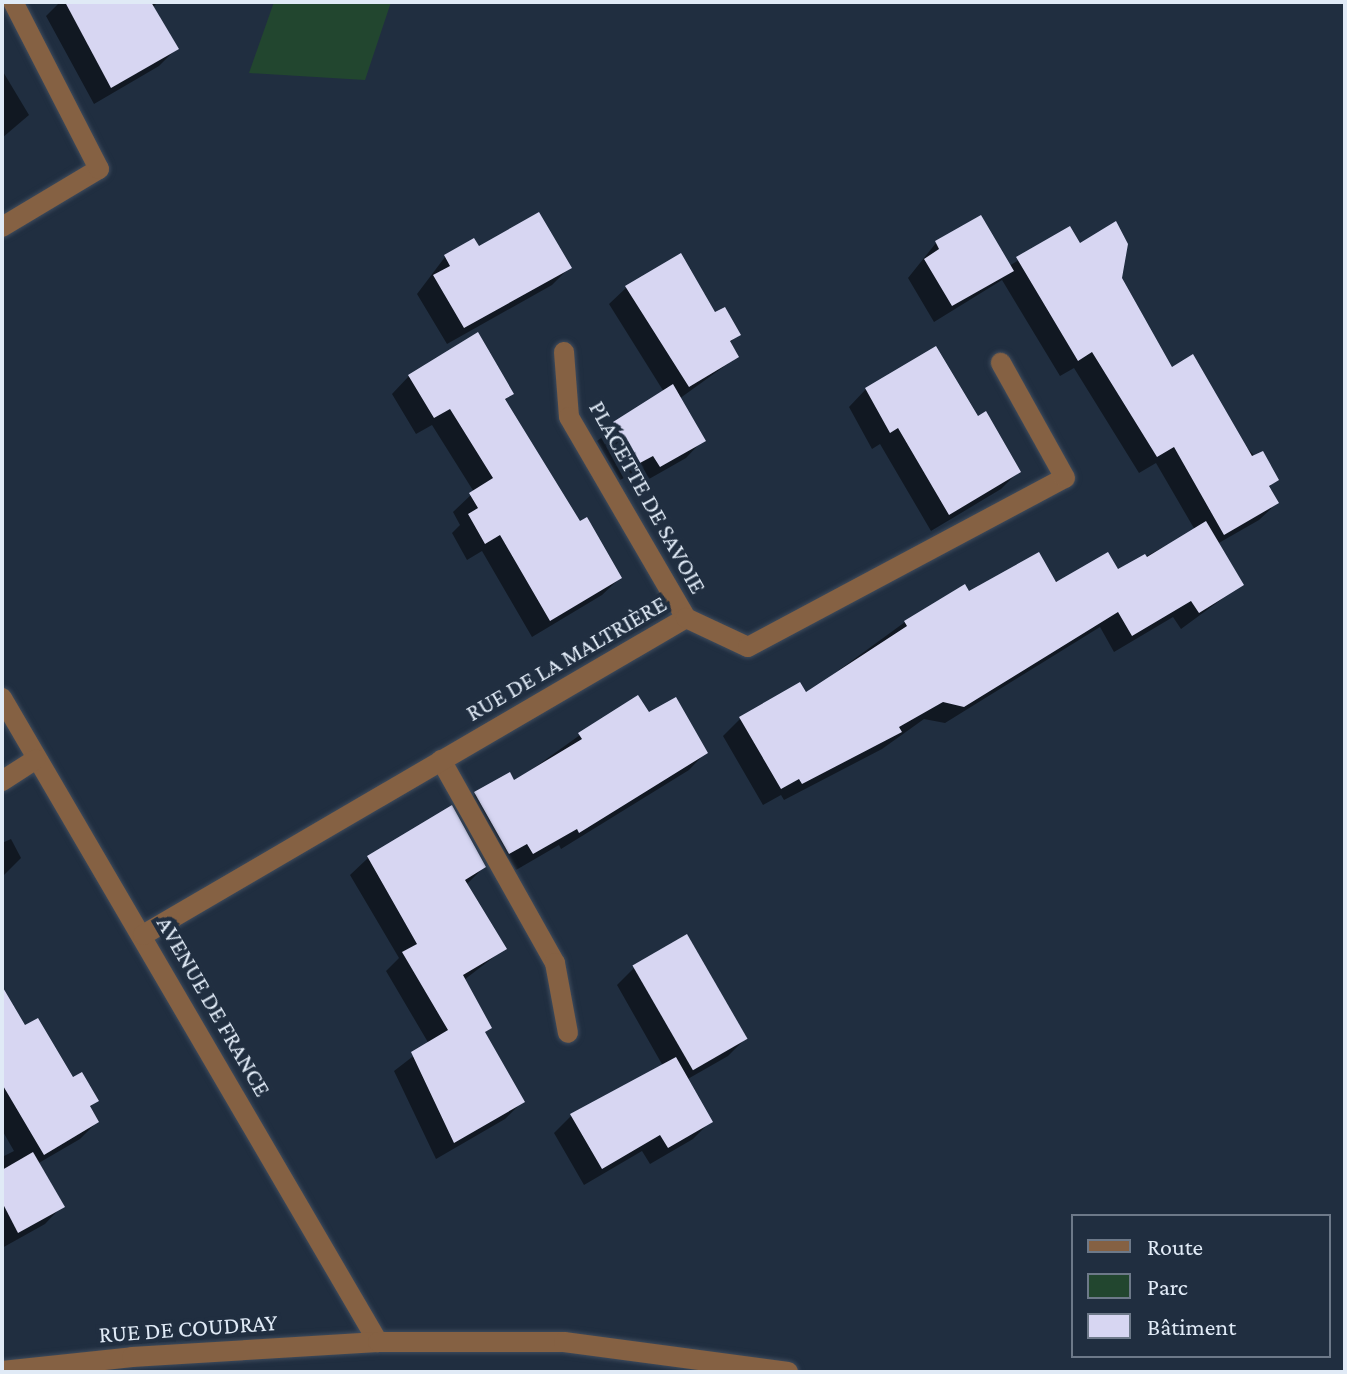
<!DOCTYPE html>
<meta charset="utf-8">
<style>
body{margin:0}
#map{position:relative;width:1347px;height:1374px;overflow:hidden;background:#202e40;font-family:"Crimson Pro",serif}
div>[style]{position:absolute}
.green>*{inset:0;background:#22462f}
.shadow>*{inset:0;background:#0007}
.building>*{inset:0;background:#d7d6f2;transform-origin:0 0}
.roads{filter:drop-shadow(0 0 2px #3f4c5d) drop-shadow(0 0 2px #3f4c5d)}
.minor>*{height:20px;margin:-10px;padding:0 10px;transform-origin:10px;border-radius:10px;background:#856143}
span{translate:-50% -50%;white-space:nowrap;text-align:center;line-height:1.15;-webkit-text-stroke:8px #202e40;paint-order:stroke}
.street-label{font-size:24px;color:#e0eaf6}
.frame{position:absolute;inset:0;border:4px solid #e0eaf6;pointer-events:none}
.legend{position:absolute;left:1071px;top:1214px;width:260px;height:144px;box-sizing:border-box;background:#202e40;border:2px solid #6d7989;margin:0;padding:10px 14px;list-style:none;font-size:24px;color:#e0eaf6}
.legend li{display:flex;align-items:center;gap:16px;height:40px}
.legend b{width:40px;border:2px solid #6d7989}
</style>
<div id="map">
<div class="green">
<div style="clip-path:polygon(274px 2px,391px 2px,365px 80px,249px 73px)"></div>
</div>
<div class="shadow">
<div style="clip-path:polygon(60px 2px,158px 2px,152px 8px,176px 49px,159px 66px,94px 104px,46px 16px)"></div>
<div style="clip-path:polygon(2px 70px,29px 115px,2px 138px)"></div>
<div style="clip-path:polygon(1070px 229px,1079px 245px,1120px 278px,1171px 370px,1277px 479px,1268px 488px,1277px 503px,1259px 520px,1217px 544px,1241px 585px,1181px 629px,1173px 617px,1114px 652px,1100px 627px,945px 723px,924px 719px,882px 749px,784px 800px,781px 795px,763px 805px,723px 736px,740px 719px,799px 685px,805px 695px,905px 622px,964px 587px,968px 594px,1117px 572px,1195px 530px,1156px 463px,1139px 473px,1074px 368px,1060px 376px,1002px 280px,934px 322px,908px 278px,936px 243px,1009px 266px)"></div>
<div style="clip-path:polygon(474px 241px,479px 249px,569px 268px,552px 285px,447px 344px,417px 294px,445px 257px)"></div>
<div style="clip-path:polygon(627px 287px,715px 314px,738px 335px,729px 343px,737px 357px,679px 399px,703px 440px,686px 458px,642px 483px,635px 472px,620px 480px,597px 441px,664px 392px,609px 304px)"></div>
<div style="clip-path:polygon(409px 376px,511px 394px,504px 401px,579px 523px,620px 578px,602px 595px,532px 637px,482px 551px,467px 560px,452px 533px,460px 525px,453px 512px,474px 492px,432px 425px,416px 434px,392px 394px)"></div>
<div style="clip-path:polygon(866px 389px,978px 419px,1018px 472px,1001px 489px,931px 531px,880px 444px,872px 449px,849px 407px)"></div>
<div style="clip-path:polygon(648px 715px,706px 752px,689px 770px,561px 849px,559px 845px,516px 870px,509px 859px,491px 870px,458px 811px,475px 794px,513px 783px,580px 735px)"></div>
<div style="clip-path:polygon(451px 808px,484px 867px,466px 885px,504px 949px,464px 980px,483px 1034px,522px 1102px,505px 1119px,436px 1159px,394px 1071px,429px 1044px,386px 971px,399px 958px,350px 875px,368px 858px)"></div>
<div style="clip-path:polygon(11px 839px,21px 858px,2px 877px,2px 843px)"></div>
<div style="clip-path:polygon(687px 937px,745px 1039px,728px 1056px,686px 1080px,710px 1122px,693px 1139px,650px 1164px,642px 1151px,584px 1185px,554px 1133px,571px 1116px,663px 1066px,617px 985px,634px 968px)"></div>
<div style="clip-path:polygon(2px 990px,24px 1028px,96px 1101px,89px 1108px,97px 1122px,80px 1139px,37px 1164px,62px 1206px,45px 1224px,2px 1248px,2px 1157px,14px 1151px,2px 1130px)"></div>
</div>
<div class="building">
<div style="clip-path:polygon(65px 2px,151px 2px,179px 49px,111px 88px)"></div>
<div style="clip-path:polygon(539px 212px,572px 268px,464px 328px,433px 275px,450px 266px,444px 255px,474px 238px,479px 246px)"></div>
<div style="clip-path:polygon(981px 215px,1014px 271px,952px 306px,924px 259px,939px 249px,935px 241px)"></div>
<div style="clip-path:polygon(1116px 221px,1128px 244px,1122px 278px,1172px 367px,1193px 354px,1252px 456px,1263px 451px,1279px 480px,1269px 486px,1279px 503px,1224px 535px,1174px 447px,1157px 457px,1092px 352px,1078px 361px,1016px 257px,1070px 226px,1080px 243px)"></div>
<div style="clip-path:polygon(681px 253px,715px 312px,725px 307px,741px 335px,730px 341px,739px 357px,689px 387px,625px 286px)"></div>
<div style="clip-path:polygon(478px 332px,514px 394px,505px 399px,580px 521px,587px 517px,622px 578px,550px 621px,500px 535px,485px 544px,468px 514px,478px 508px,469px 493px,493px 478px,450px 409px,434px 418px,408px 375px)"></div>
<div style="clip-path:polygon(936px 346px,978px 416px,986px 411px,1021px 472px,949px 515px,898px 428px,890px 433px,865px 388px)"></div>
<div style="clip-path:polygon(673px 384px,706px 441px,660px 467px,653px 456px,638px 464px,613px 422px)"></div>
<div style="clip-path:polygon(1206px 521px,1244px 585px,1199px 613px,1191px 601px,1132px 636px,1118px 612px,964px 707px,943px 702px,899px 727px,902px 732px,802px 784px,799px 779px,781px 789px,739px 717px,800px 682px,806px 692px,907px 626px,904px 621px,965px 584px,969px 591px,1039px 552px,1056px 582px,1108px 552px,1118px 569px,1145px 554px,1147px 557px)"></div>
<div style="clip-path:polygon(638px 695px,649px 712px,676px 697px,708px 753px,579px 833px,577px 829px,533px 854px,527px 844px,509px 854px,474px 792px,510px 772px,514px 780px,582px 739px,578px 733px)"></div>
<div style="clip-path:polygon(452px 805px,486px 867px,465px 880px,507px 949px,463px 975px,492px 1028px,485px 1032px,525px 1102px,454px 1143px,411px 1052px,448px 1030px,402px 952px,417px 944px,367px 856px)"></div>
<div style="left:687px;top:934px;width:121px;height:63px;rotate:60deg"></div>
<div style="clip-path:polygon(2px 986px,25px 1025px,38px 1018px,73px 1077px,82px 1072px,99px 1101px,90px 1106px,99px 1122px,44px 1155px,2px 1084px)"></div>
<div style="clip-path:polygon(676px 1057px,713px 1122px,668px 1148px,660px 1135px,602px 1169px,570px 1114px)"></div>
<div style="clip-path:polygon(33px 1152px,65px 1207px,18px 1233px,2px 1202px,2px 1170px)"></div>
</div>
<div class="roads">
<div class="minor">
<div style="left:2px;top:227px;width:113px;rotate:-30.9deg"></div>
<div style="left:99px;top:169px;width:188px;rotate:-117.2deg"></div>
<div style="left:564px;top:352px;width:65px;rotate:85.6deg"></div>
<div style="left:569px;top:417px;width:233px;rotate:59.8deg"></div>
<div style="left:2px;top:698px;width:746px;rotate:59.72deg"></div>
<div style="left:441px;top:760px;width:233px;rotate:60.7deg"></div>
<div style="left:555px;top:963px;width:71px;rotate:79.5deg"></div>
<div style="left:2px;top:781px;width:40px;rotate:-32.9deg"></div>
<div style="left:143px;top:935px;width:629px;rotate:-30.28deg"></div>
<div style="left:686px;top:618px;width:68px;rotate:25.1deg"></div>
<div style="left:748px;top:647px;width:359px;rotate:-28.1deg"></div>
<div style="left:1065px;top:478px;width:132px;rotate:-119.1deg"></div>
<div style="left:2px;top:1371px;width:131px;rotate:-6.1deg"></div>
<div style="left:132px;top:1357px;width:246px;rotate:-3.5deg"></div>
<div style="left:378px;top:1342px;width:186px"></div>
<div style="left:564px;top:1342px;width:226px;rotate:7.6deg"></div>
</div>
</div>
<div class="street-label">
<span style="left:648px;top:497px;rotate:61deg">PLACETTE DE SAVOIE</span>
<span style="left:566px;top:658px;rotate:-30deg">RUE DE LA MALTRIÈRE</span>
<span style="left:214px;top:1006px;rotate:60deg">AVENUE DE FRANCE</span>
<span style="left:188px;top:1328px;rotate:-4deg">RUE DE COUDRAY</span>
</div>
<div class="frame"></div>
<ul class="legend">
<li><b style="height:10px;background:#856143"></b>Route</li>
<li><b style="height:22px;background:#22462f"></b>Parc</li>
<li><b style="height:22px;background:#d7d6f2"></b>Bâtiment</li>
</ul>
</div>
